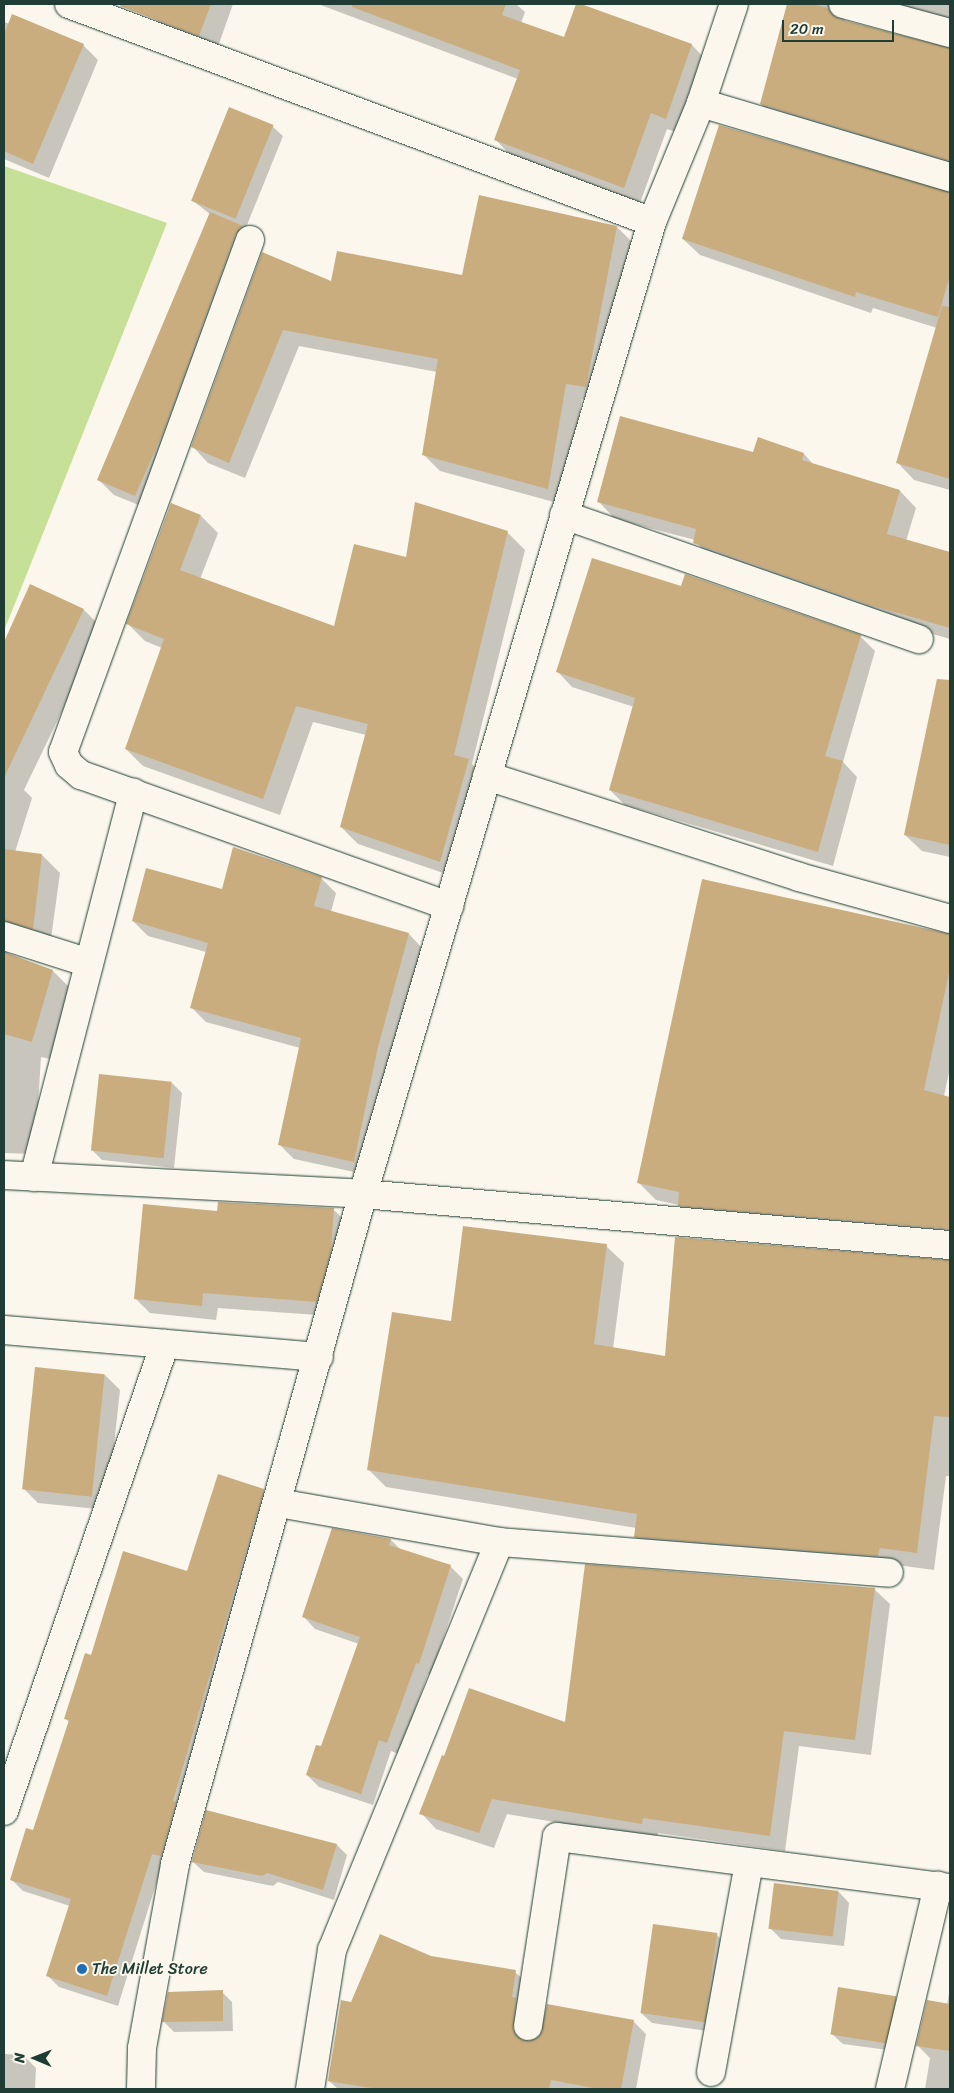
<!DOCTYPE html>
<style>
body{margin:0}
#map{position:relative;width:954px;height:2093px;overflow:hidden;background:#fbf7ec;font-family:Sriracha,sans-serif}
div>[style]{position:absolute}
.green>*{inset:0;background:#c6e097}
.shadow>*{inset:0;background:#0003}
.building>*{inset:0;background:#c9ad7f;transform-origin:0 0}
.roads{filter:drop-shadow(0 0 1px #1f3d34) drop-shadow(0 0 1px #1f3d34)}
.minor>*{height:28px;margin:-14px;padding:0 14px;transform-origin:14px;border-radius:14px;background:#fbf7ec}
.dots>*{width:14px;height:14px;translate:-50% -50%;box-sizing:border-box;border:2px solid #fbf7ec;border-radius:50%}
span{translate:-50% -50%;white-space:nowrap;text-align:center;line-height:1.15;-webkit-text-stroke:4px #fbf7ec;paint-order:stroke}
.poi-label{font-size:16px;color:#1f3d34}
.left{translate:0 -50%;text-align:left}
.frame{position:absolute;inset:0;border:5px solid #1f3d34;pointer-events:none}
.north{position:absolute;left:10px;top:2033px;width:50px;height:50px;-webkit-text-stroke:4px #fbf7ec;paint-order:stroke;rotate:271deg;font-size:14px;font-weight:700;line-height:20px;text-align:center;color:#1f3d34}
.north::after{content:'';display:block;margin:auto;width:18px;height:22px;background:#1f3d34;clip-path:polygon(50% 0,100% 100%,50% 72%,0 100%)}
.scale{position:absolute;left:782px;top:20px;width:112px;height:22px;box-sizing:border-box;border:2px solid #1f3d34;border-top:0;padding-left:6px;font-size:15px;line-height:18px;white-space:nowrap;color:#1f3d34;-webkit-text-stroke:4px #fbf7ec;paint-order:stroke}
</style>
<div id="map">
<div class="green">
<div style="clip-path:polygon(4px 166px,167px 223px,4px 631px)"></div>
</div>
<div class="shadow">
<div style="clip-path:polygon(161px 4px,233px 4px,216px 52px,172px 35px,156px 19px)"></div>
<div style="clip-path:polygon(318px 4px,516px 4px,525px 12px,521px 23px,565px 39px,577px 4px,692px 45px,708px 62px,682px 134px,667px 129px,640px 203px,512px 157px,496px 140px,518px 79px)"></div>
<div style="clip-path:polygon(789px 4px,950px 4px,950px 28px,844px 17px,845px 22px,950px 48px,950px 172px,777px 120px,761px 104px)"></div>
<div style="clip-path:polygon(4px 22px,83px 45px,98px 60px,49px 178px,4px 159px)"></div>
<div style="clip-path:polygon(272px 126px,283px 136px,245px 230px,151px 510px,114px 495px,99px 480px,210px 214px,193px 201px)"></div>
<div style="clip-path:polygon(480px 197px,617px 227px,633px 243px,601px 403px,582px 399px,565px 505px,440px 471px,424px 455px,437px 372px,299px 346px,245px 478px,208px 463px,193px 447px,263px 254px,332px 283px,463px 277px)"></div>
<div style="clip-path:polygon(907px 199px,950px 212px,950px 490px,914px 480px,898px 463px,937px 328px,873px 308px,871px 313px,700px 255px,683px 239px)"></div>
<div style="clip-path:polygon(754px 453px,804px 454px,814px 465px,900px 491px,916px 508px,906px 541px,950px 553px,950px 639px,888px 621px,711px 560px,695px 540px,615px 519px,599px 502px)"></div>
<div style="clip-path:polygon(416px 503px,508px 533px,525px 550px,472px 764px,485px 777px,458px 878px,358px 844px,341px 827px,366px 735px,313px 722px,280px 815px,143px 766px,126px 749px,162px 648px,145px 641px,128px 624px,201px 516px,218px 533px,200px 579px,335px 628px,407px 559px)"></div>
<div style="clip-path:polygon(31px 586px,84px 610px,102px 628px,24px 790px,32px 798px,15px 852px,42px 855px,60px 873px,50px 946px,7px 949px,7px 955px,53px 971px,71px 989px,50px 1059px,41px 1057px,35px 1154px,4px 1153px,4px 659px,17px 630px)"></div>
<div style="clip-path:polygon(682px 588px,860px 636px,875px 651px,843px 762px,857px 777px,833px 866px,625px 805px,610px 790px,634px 707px,572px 687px,557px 671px)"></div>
<div style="clip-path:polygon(932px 707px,950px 711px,950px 857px,922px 851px,905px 835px)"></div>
<div style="clip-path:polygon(234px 849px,322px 879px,336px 893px,331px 912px,409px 934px,423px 949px,368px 1175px,294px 1159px,280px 1145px,300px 1048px,206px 1022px,192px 1008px,206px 952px,148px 936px,133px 921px,223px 891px)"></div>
<div style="clip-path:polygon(703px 881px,950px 934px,950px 1068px,944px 1096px,950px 1098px,950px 1245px,697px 1223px,679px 1205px,656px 1200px,638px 1182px)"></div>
<div style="clip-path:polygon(172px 1083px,182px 1093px,174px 1168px,102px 1160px,92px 1150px)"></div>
<div style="clip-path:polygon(333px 1209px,348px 1224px,331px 1316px,218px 1308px,216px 1320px,150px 1313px,135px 1298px,218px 1213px)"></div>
<div style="clip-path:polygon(606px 1246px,624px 1263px,613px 1349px,666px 1357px,950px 1261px,950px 1476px,946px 1476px,934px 1570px,897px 1565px,653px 1554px,635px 1537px,636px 1528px,386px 1487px,368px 1469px,452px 1323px)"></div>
<div style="clip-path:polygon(105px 1375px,120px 1390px,107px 1510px,38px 1503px,23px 1488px)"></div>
<div style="clip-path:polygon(263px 1491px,275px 1502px,118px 2006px,59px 1987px,48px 1976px,70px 1906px,23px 1891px,11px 1879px,34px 1832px,69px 1722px,66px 1719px,92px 1657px,188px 1573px)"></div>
<div style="clip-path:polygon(332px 1530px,391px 1540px,401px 1550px,450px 1566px,463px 1579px,431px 1675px,428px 1674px,399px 1754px,391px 1751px,373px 1805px,319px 1787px,307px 1775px,322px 1748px,359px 1644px,315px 1629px,303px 1616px)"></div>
<div style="clip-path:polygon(874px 1589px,890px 1604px,871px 1755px,799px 1746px,785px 1851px,658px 1833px,657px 1839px,507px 1814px,494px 1848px,436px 1829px,421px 1813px,566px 1724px)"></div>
<div style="clip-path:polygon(337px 1845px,347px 1855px,334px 1900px,278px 1882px,273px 1886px,204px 1872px,193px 1862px)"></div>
<div style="clip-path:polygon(839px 1892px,849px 1903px,844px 1946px,781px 1939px,770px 1928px)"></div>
<div style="clip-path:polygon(716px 1934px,727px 1945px,714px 2032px,652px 2023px,641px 2013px)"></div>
<div style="clip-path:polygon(431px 1958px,515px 1972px,528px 1984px,526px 2042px,633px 2021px,646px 2034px,636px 2089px,338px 2089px,329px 2081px,352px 2003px)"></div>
<div style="clip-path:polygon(950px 1988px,950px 2089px,925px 2089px,930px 2058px,918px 2046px,947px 2005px)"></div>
<div style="clip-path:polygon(222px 1992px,232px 2002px,233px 2031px,174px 2032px,164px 2022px)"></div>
<div style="clip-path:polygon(895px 1997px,906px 2007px,895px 2051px,843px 2044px,832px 2034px)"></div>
<div style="clip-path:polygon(4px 2054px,23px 2055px,36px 2068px,35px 2089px,4px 2089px)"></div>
</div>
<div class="building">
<div style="clip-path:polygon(121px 4px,211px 4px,199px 36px,120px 6px)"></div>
<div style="clip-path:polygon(352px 4px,506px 4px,502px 15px,564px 37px,576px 4px,581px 4px,692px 44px,666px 119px,651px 113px,624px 188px,494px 140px,520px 70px,352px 7px)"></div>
<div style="clip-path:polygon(787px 4px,812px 4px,828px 8px,839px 19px,950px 48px,950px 161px,760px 104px)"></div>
<div style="clip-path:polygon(12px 14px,84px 44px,33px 164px,4px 151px,4px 34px)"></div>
<div style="left:229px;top:107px;width:48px;height:101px;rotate:22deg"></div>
<div style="clip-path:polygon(719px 125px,950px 192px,950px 275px,938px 317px,856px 292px,855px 297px,682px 239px)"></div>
<div style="clip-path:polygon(479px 195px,617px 226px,586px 387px,566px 384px,548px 489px,422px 455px,438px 359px,283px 330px,229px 463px,191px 447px,262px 252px,331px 281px,337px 251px,462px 275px)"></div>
<div style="clip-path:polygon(210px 212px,243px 226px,235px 235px,162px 435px,135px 496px,97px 480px)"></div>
<div style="clip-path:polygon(942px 306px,950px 307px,950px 479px,896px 463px)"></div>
<div style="clip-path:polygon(620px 416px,753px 452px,758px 437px,804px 453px,802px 460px,900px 490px,887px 534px,950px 552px,950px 628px,870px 605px,693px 543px,696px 529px,597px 502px)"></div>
<div style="clip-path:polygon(415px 502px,508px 531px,454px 755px,469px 759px,440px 862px,340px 827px,368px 724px,296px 706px,263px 799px,125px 749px,164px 639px,126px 624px,171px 503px,201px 515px,180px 570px,334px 626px,354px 544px,406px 557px)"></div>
<div style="clip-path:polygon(592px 558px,681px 586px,685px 574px,861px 635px,825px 756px,843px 761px,818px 852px,609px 790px,635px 698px,556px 672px)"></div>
<div style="clip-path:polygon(30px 584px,84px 609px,4px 778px,4px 642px)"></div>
<div style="clip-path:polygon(937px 679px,950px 680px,950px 845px,904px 835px)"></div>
<div style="clip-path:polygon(233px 847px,322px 877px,314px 906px,409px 933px,378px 1047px,354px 1162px,278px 1145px,301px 1038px,190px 1008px,208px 943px,132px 921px,146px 868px,222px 889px)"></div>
<div style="clip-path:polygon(4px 849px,42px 854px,33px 929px,4px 921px)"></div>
<div style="clip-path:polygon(702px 879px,950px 934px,950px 968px,924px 1090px,950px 1097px,950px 1229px,678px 1206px,679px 1192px,637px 1183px)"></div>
<div style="clip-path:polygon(4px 952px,53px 970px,32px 1042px,4px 1034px)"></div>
<div style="left:99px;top:1074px;width:73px;height:77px;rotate:6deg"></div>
<div style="clip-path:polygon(218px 1202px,334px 1208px,331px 1250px,317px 1302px,203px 1293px,202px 1306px,134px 1299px,143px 1204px,217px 1211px)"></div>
<div style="clip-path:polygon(463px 1226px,607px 1244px,594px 1344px,665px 1356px,675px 1237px,950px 1260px,950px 1417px,934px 1416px,917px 1553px,880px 1548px,878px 1556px,634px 1537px,637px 1514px,367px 1470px,392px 1312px,451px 1321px)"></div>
<div style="left:35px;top:1367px;width:70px;height:123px;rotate:6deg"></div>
<div style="clip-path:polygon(218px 1474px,264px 1489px,173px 1801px,176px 1802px,161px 1856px,152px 1854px,107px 1996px,46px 1976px,71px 1899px,10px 1880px,26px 1828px,33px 1830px,69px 1720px,64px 1719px,85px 1653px,91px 1655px,123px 1551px,187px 1571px)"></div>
<div style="clip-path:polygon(332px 1528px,391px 1539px,389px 1545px,451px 1565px,419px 1664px,416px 1663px,387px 1743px,379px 1740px,361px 1794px,306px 1775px,316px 1745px,321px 1746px,360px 1637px,302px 1617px)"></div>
<div style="clip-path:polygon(585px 1564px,875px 1588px,855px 1740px,784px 1731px,770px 1836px,643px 1818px,642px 1824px,492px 1799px,479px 1833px,419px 1814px,442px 1755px,444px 1756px,469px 1688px,565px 1722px)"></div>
<div style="clip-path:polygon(206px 1810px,337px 1844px,323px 1890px,267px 1873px,262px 1876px,192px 1862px)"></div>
<div style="left:774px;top:1883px;width:65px;height:46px;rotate:7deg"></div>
<div style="left:653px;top:1924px;width:65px;height:90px;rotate:8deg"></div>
<div style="clip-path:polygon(380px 1934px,431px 1956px,516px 1970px,512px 1997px,516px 1998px,513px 2031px,525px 2041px,540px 2035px,547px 2004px,634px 2020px,621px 2089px,599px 2089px,551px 2080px,549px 2089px,378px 2089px,328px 2081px,341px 2000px,351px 2002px)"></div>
<div style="left:838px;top:1987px;width:59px;height:48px;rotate:9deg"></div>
<div style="clip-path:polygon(223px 1990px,223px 2021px,162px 2022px,168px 1992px)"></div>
<div style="clip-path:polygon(927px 2000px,950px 2004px,950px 2051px,916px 2046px)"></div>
</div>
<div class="roads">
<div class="minor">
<div style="left:69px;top:4px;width:622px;rotate:20.5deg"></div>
<div style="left:843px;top:4px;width:111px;rotate:15.2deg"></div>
<div style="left:701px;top:103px;width:260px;rotate:16.6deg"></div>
<div style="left:250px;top:240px;width:545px;rotate:110.06deg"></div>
<div style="left:63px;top:752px;width:14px;rotate:65deg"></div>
<div style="left:69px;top:765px;width:16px;rotate:40deg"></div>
<div style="left:81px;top:775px;width:391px;rotate:19.6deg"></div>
<div style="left:564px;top:515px;width:376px;rotate:19.3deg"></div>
<div style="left:487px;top:776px;width:328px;rotate:17.9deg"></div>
<div style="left:799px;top:877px;width:157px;rotate:15.5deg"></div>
<div style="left:4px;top:936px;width:89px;rotate:17.6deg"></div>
<div style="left:4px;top:1175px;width:360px;rotate:3deg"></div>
<div style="left:363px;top:1194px;width:589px;rotate:4.97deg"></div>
<div style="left:34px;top:1177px;width:397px;rotate:-75.5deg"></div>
<div style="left:4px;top:1330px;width:316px;rotate:4.9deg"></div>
<div style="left:278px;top:1503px;width:224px;rotate:10deg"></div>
<div style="left:4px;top:1811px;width:494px;rotate:-71deg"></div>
<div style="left:528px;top:2026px;width:191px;rotate:-81.3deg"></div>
<div style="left:557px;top:1837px;width:396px;rotate:7.4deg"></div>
<div style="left:711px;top:2072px;width:213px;rotate:-79.7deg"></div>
<div style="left:141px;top:2089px;width:41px;rotate:-88.6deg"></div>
<div style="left:142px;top:2048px;width:187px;rotate:-79.8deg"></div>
<div style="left:175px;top:1864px;width:696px;rotate:-74.33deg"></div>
<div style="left:363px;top:1194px;width:1014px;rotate:-73.44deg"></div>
<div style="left:652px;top:222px;width:129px;rotate:-67.6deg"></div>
<div style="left:701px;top:103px;width:104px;rotate:-71.6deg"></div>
<div style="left:310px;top:2089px;width:141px;rotate:-81deg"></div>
<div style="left:332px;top:1950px;width:441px;rotate:-67.7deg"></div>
<div style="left:499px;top:1542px;width:391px;rotate:4.5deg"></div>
<div style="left:890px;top:2089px;width:209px;rotate:-76.7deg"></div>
</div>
</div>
<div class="dots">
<div style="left:82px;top:1969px;background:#1f6fb2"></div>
</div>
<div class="poi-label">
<span class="left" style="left:92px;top:1969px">The Millet Store</span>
</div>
<div class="frame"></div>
<div class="north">N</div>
<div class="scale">20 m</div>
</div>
